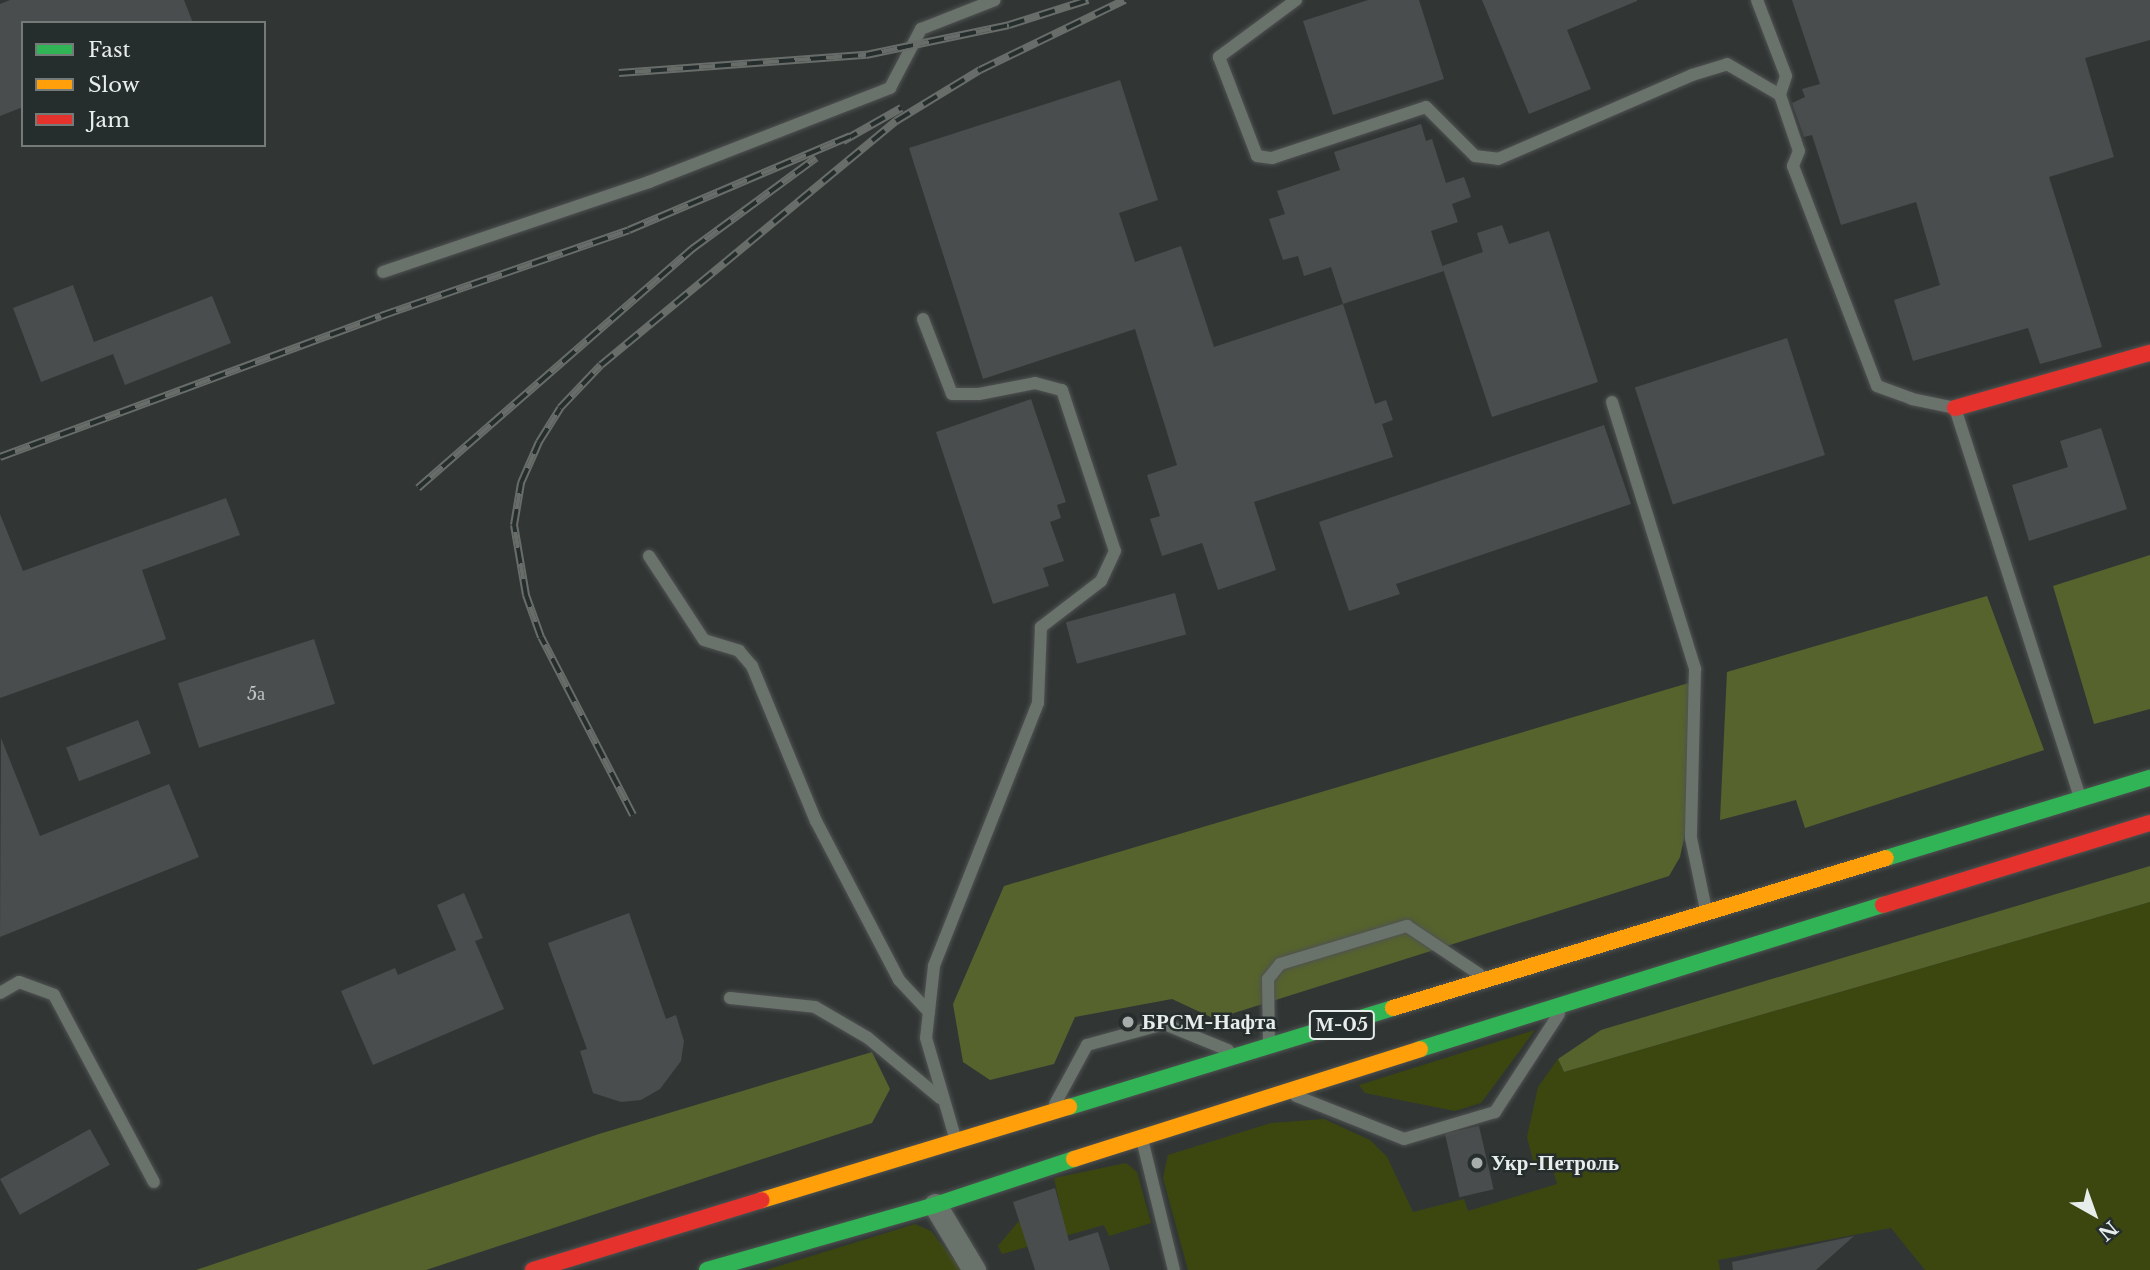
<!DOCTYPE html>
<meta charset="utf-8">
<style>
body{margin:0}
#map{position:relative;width:2150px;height:1270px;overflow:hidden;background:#313635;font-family:"Libre Baskerville",serif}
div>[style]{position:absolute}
.green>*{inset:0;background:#3c4710}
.forest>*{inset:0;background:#56632d}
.building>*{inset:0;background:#494d4d;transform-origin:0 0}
.roads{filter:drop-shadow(0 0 2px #4f5251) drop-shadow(0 0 2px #4f5251)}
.lane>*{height:12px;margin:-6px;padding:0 6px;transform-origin:6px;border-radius:6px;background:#6a726c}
.street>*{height:23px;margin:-11.5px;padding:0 11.5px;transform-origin:11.5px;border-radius:11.5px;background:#6a726c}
.fast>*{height:16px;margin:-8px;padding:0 8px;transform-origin:8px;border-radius:8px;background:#30b455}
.slow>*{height:16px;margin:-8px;padding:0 8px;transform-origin:8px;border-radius:8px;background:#ff9f0a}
.jam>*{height:16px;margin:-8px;padding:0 8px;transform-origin:8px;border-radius:8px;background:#e5322d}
.rail>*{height:8px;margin-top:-4px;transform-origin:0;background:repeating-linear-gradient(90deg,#252e2c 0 16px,#686d6a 0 32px);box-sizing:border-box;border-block:2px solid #686d6a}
.dots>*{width:19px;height:19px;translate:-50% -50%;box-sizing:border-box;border:4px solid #252e2c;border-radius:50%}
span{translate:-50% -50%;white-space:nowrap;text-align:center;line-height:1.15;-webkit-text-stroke:5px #252e2c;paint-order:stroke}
.number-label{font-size:18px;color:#c0c5c4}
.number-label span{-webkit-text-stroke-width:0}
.shield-label span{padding:2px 5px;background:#252e2c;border:2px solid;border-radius:5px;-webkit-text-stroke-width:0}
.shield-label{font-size:19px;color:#e7edeb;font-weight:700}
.poi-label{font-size:21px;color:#e7edeb;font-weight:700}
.left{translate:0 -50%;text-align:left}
.legend{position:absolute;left:21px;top:21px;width:245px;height:126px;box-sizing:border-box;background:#252e2c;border:2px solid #737a78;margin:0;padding:9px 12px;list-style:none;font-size:21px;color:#e7edeb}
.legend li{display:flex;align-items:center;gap:14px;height:35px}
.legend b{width:35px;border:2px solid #737a78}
.north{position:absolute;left:2059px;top:1179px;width:70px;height:70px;-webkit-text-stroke:5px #252e2c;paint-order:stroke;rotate:140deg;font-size:19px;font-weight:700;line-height:28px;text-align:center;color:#e7edeb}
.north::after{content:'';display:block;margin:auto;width:24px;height:32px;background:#e7edeb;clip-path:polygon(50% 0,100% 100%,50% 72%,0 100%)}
</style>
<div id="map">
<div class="green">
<div style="clip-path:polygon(2150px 902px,2150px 1270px,1925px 1270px,1891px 1228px,1718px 1260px,1720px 1270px,1188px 1270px,1163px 1178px,1168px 1155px,1271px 1123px,1324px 1119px,1370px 1140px,1387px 1157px,1413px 1212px,1464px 1199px,1468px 1211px,1557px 1184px,1552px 1166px,1536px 1172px,1527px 1137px,1538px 1087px,1558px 1059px,1564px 1072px)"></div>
<div style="clip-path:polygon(1535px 1030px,1481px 1103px,1455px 1111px,1365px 1093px,1359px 1085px)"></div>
<div style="clip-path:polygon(1126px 1163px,1137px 1172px,1151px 1223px,1109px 1236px,1104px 1225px,1002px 1254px,998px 1246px,1018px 1222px,1061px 1210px,1054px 1178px)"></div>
<div style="clip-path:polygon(915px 1224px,931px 1231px,962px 1270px,766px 1270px)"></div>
</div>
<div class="forest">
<div style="clip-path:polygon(2150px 555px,2150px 709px,2094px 724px,2053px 586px)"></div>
<div style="clip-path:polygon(1987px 596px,2044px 750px,1805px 828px,1796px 800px,1720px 820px,1727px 672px)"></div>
<div style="clip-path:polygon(1692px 682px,1686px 829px,1680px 857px,1669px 876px,1215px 1019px,1172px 999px,1075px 1017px,1054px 1064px,990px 1080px,963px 1062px,953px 1004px,1004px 886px)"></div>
<div style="clip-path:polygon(2150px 866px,2150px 902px,1564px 1072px,1558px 1059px,1601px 1030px)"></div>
<div style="clip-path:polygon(872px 1052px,890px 1089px,872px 1123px,426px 1270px,196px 1270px,599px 1134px)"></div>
</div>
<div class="building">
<div style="clip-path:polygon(10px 0,184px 0,193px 23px,23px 23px,23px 107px,0 116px,0 4px)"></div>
<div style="clip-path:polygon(1368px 0,1419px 0,1444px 79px,1333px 115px,1303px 21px)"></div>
<div style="clip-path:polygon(1482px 0,1637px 0,1637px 1px,1567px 30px,1591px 89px,1529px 114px)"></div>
<div style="clip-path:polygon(1792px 0,2150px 0,2150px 40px,2085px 58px,2114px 157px,2049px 177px,2102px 347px,2040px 364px,2028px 328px,1913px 361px,1894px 300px,1940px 285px,1916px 202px,1841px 225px,1812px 135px,1804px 137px,1792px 103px,1805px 97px,1802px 89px,1820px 84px)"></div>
<div style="clip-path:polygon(1120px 80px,1158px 200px,1119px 213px,1135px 262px,1181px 246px,1214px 347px,1343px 304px,1375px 404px,1386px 400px,1393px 420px,1382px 424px,1393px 457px,1254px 502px,1276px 570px,1218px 590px,1202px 543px,1162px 556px,1150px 519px,1160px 516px,1147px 475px,1177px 465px,1135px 329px,983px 379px,909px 148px)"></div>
<div style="clip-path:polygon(1421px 124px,1426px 141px,1432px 139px,1446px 183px,1464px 177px,1471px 197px,1452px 204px,1458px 222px,1431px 231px,1444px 271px,1343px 304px,1331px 267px,1304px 276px,1298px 256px,1283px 260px,1269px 219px,1285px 214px,1277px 191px,1340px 170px,1334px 152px)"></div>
<div style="clip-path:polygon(1502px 225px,1509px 244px,1549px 231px,1598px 382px,1492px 417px,1442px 266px,1483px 252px,1477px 233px)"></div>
<div style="clip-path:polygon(73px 285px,94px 342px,212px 296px,231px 343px,125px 385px,113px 354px,41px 382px,13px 308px)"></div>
<div style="left:1787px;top:338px;width:123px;height:160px;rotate:72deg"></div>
<div style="clip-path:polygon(1031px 399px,1066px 502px,1057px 505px,1061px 518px,1050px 522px,1064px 561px,1043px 568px,1049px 586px,993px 604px,936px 432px)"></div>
<div style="clip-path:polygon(1604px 425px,1631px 504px,1396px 584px,1400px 594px,1349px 611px,1319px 522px)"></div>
<div style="clip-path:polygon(2101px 428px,2127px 509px,2029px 541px,2012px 485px,2068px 467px,2060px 441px)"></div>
<div style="clip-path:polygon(226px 498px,240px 535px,142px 570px,166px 639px,0 698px,0 514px,23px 571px)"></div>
<div style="left:1175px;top:593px;width:43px;height:113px;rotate:75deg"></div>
<div style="left:314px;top:639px;width:68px;height:143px;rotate:72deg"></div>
<div style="left:138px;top:720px;width:36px;height:77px;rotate:69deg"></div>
<div style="clip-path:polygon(1px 738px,40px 836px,169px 784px,199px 857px,0 937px)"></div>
<div style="clip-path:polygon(464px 893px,483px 938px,475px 941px,504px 1009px,373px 1065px,341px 991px,395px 968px,398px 975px,456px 950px,437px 905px)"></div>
<div style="clip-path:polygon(629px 913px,666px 1019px,676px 1015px,684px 1041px,681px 1061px,660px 1089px,641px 1100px,621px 1102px,593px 1093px,580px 1051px,587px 1049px,548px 943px)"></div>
<div style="left:1479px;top:1126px;width:65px;height:35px;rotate:77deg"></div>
<div style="left:90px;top:1129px;width:41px;height:103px;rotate:61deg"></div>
<div style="clip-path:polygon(1055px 1188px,1069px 1241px,1098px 1232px,1110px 1270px,1035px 1270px,1013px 1202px)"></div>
<div style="clip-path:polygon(1854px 1236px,1816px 1270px,1733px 1270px,1732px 1262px)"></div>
</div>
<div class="roads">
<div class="lane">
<div style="left:1296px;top:0;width:96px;rotate:143.5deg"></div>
<div style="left:1219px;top:57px;width:106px;rotate:69deg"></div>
<div style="left:1257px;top:156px;width:15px;rotate:8deg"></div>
<div style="left:1272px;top:158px;width:162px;rotate:-18.3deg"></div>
<div style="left:1426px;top:107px;width:69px;rotate:45deg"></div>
<div style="left:1475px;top:156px;width:23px;rotate:7deg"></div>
<div style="left:1498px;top:159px;width:211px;rotate:-23.4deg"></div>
<div style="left:1692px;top:75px;width:37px;rotate:-17deg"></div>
<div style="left:1727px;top:64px;width:61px;rotate:30.3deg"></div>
<div style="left:1757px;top:0;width:81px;rotate:69.1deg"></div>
<div style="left:1786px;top:76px;width:20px;rotate:108deg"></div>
<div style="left:1780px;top:95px;width:59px;rotate:71.3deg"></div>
<div style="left:1799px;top:151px;width:16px;rotate:112deg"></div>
<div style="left:1793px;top:166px;width:235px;rotate:69.1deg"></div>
<div style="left:1877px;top:386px;width:37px;rotate:20deg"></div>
<div style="left:1912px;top:399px;width:44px;rotate:11.8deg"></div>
<div style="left:1955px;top:408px;width:409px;rotate:72.2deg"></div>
<div style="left:383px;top:272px;width:281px;rotate:-18.7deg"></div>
<div style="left:649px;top:182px;width:259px;rotate:-21.3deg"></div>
<div style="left:890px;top:88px;width:67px;rotate:-62.3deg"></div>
<div style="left:921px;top:29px;width:79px;rotate:-21.4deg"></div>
<div style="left:923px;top:319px;width:80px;rotate:68.9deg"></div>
<div style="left:952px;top:394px;width:27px"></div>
<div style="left:979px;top:394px;width:57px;rotate:-11.1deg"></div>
<div style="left:1035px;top:383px;width:28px;rotate:15deg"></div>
<div style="left:1062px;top:390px;width:169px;rotate:71.8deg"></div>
<div style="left:1115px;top:551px;width:33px;rotate:115deg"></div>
<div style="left:1101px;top:581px;width:76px;rotate:142.5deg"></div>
<div style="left:1041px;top:627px;width:76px;rotate:92.3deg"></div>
<div style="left:1038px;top:703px;width:283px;rotate:111.6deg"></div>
<div style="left:934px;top:966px;width:72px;rotate:96.3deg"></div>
<div style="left:926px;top:1038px;width:103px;rotate:73.7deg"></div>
<div style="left:1612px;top:402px;width:280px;rotate:72.7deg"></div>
<div style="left:1695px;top:669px;width:169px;rotate:91.4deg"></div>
<div style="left:1691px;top:838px;width:74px;rotate:78.2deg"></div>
<div style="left:649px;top:556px;width:100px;rotate:56.8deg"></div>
<div style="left:704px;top:640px;width:37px;rotate:17deg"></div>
<div style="left:739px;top:651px;width:20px;rotate:49deg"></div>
<div style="left:752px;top:666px;width:168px;rotate:67.6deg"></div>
<div style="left:816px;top:821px;width:179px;rotate:62.4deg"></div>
<div style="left:899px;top:980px;width:44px;rotate:46.8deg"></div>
<div style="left:0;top:993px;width:22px;rotate:-30deg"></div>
<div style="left:19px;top:982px;width:37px;rotate:20deg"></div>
<div style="left:54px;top:995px;width:212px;rotate:61.9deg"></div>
<div style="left:730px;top:998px;width:85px;rotate:6deg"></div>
<div style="left:815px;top:1007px;width:61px;rotate:30.3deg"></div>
<div style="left:868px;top:1038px;width:94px;rotate:39.8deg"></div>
<div style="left:1269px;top:1044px;width:65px;rotate:-90.9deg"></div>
<div style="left:1268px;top:979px;width:19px;rotate:-51deg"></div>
<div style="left:1280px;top:964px;width:133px;rotate:-16.7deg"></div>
<div style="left:1407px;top:926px;width:87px;rotate:33.7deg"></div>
<div style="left:1296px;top:1096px;width:116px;rotate:21.7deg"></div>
<div style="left:1404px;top:1139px;width:95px;rotate:-16.5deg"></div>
<div style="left:1495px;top:1112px;width:117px;rotate:-56.9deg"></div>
<div style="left:1055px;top:1104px;width:67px;rotate:-61.5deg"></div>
<div style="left:1087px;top:1045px;width:80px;rotate:-15.3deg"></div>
<div style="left:1164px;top:1024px;width:69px;rotate:22.1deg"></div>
<div style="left:1142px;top:1139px;width:135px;rotate:76.3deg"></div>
</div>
<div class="street">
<div style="left:935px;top:1205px;width:76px;rotate:59deg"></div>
</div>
<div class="fast">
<div style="left:1886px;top:858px;width:276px;rotate:-16.9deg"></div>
<div style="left:1420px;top:1049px;width:485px;rotate:-17.3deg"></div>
<div style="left:1069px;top:1107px;width:339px;rotate:-17deg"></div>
<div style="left:707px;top:1270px;width:237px;rotate:-15.9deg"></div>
<div style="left:935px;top:1205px;width:146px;rotate:-18.3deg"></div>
</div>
<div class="slow">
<div style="left:1393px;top:1008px;width:515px;rotate:-16.92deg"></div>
<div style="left:1074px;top:1159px;width:363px;rotate:-17.6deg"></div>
<div style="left:762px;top:1200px;width:321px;rotate:-16.9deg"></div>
</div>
<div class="jam">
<div style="left:1955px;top:408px;width:203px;rotate:-15.8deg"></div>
<div style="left:1883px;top:905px;width:279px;rotate:-17.1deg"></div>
<div style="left:533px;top:1270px;width:239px;rotate:-17deg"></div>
</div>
</div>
<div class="rail">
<div style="left:619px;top:73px;width:248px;rotate:-4.2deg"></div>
<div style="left:866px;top:55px;width:146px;rotate:-11.8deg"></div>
<div style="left:1009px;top:25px;width:83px;rotate:-17.6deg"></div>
<div style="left:843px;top:141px;width:67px;rotate:-29.6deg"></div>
<div style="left:0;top:457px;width:406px;rotate:-20.3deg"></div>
<div style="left:381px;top:316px;width:262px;rotate:-19.1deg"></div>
<div style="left:629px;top:230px;width:240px;rotate:-23deg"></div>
<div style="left:418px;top:488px;width:364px;rotate:-41.1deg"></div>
<div style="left:692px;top:249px;width:154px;rotate:-36.3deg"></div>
<div style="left:633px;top:815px;width:200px;rotate:-117.3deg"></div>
<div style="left:541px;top:637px;width:45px;rotate:-109.7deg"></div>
<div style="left:526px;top:595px;width:71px;rotate:-99.7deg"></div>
<div style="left:514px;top:525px;width:43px;rotate:-80.5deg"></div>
<div style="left:521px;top:483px;width:45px;rotate:-66.3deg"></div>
<div style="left:539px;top:442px;width:40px;rotate:-58deg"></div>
<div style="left:560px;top:408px;width:59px;rotate:-46.4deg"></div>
<div style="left:601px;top:365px;width:383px;rotate:-39.6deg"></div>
<div style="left:896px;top:121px;width:98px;rotate:-31.3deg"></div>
<div style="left:980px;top:70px;width:161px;rotate:-25.8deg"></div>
</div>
<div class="dots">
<div style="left:1128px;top:1022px;background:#a7adab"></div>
<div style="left:1477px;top:1163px;background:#a7adab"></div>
</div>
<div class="number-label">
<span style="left:256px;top:694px">5а</span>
</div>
<div class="shield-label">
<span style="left:1342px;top:1025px">М-05</span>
</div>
<div class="poi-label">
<span class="left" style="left:1142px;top:1022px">БРСМ-Нафта</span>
<span class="left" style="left:1491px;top:1163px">Укр-Петроль</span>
</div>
<ul class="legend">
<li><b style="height:9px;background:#30b455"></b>Fast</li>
<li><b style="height:9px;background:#ff9f0a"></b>Slow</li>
<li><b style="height:9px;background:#e5322d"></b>Jam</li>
</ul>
<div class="north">N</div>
</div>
